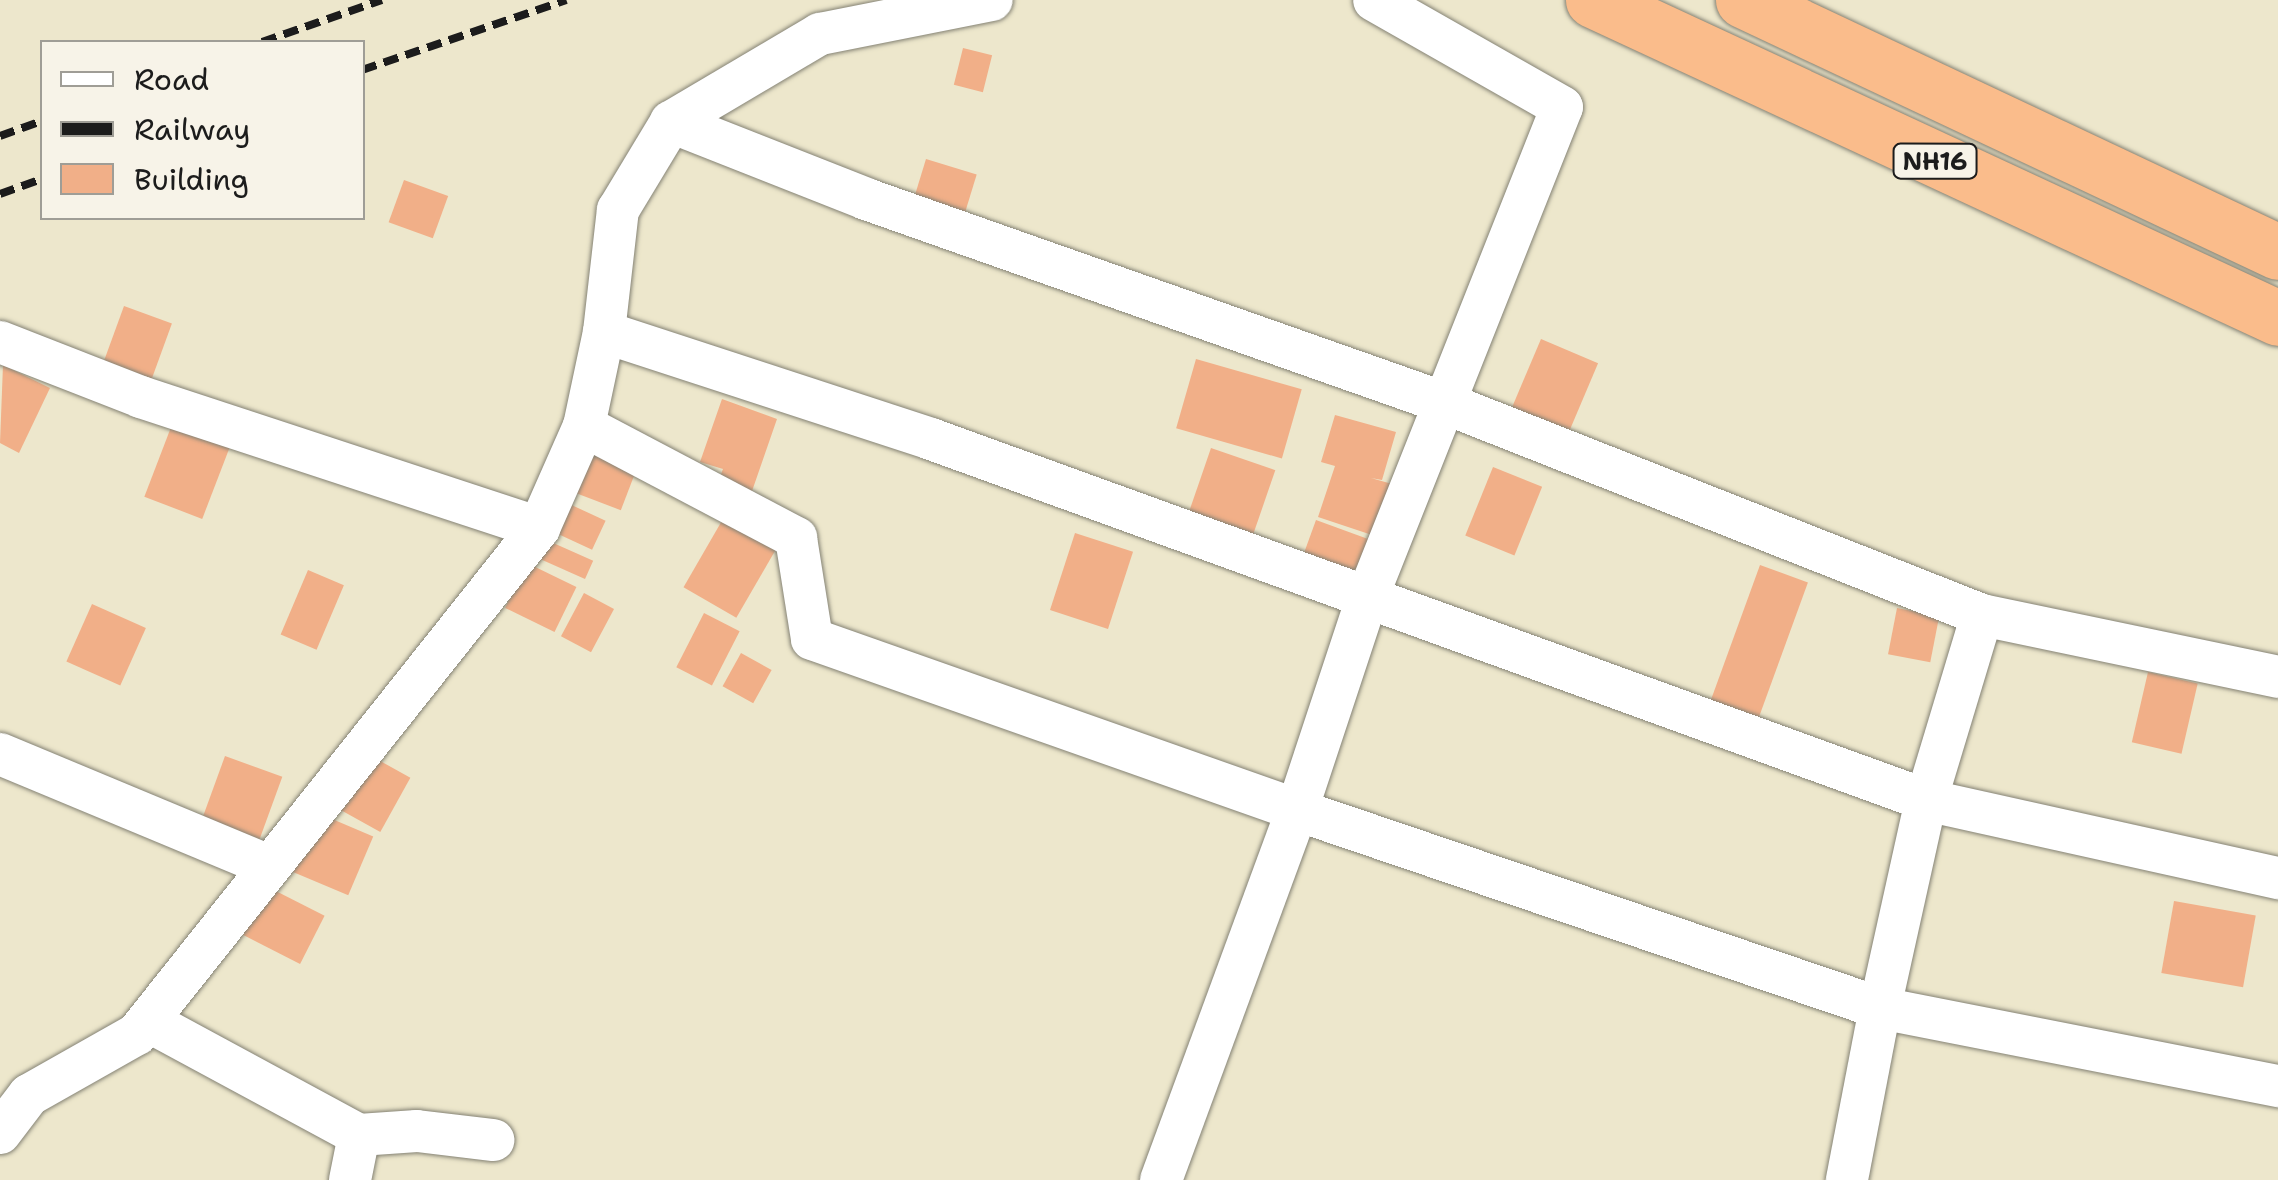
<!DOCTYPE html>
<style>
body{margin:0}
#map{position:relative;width:2278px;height:1180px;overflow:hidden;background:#ede7cc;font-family:"Shantell Sans",sans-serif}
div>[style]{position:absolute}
.building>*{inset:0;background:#f1af88;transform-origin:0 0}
.roads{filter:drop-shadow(0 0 2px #848274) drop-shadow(0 0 2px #848274)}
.minor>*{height:42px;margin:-21px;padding:0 21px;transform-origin:21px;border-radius:21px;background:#fff}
.highway>*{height:55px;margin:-27.5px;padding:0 27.5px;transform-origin:27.5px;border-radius:27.5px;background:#fabc8b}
.rail>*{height:8px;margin-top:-4px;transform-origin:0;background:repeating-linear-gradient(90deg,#1c1c1c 0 15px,transparent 0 23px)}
span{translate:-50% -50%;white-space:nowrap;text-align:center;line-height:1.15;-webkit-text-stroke:8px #f7f3e8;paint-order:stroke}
.shield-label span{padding:2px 8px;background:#f7f3e8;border:2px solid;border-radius:8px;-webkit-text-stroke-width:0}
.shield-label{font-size:25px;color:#1c1c1c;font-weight:700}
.legend{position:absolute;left:40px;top:40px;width:325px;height:180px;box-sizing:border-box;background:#f7f3e8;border:2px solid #9f9d96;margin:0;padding:12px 18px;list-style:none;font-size:30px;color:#1c1c1c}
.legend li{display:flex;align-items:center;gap:20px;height:50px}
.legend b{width:50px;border:2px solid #9f9d96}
</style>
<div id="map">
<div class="building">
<div style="left:963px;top:48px;width:30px;height:38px;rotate:14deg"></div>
<div style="left:926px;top:159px;width:53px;height:44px;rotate:17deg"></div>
<div style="left:404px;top:180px;width:47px;height:45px;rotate:20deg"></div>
<div style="left:124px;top:306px;width:51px;height:61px;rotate:20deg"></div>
<div style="left:1541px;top:339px;width:62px;height:83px;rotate:23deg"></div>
<div style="left:1196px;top:359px;width:110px;height:72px;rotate:16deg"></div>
<div style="clip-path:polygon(3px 365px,50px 388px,19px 453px,0 443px)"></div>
<div style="clip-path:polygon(722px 399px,777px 419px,751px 494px,718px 482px,723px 469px,700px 462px)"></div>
<div style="clip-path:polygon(1335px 415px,1396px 432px,1382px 480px,1371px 478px,1392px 484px,1375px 536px,1318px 517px,1335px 466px,1321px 462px)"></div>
<div style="left:173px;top:422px;width:62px;height:80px;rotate:21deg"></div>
<div style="left:593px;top:446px;width:49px;height:50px;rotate:21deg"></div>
<div style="left:1211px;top:448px;width:68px;height:81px;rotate:19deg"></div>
<div style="left:1493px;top:467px;width:53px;height:74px;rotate:22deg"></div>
<div style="left:563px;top:501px;width:47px;height:32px;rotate:25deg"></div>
<div style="left:727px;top:512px;width:61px;height:87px;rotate:30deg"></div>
<div style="left:1316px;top:520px;width:59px;height:51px;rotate:20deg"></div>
<div style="left:1075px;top:533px;width:61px;height:81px;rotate:18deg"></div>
<div style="left:542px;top:538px;width:56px;height:20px;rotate:24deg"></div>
<div style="left:527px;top:563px;width:55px;height:50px;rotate:26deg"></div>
<div style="left:1760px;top:565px;width:51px;height:154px;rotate:20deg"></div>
<div style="left:308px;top:570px;width:39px;height:70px;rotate:23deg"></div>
<div style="left:584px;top:593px;width:34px;height:49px;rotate:28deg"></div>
<div style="left:92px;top:604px;width:59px;height:63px;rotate:24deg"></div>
<div style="left:1897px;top:608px;width:43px;height:47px;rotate:11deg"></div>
<div style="left:704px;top:613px;width:40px;height:61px;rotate:27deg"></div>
<div style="left:741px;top:653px;width:35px;height:38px;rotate:29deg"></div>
<div style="left:2148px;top:672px;width:51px;height:72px;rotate:13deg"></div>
<div style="left:364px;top:752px;width:53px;height:62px;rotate:29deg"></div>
<div style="left:225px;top:756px;width:61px;height:79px;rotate:20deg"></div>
<div style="left:318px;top:813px;width:60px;height:64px;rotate:23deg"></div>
<div style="left:264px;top:885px;width:68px;height:54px;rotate:27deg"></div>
<div style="left:2174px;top:901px;width:83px;height:73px;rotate:10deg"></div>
</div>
<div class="roads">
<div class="minor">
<div style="left:671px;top:122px;width:210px;rotate:21.5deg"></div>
<div style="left:866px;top:199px;width:611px;rotate:19.41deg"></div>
<div style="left:1442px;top:402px;width:580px;rotate:21.53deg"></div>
<div style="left:1982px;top:615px;width:302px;rotate:11.8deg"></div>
<div style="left:604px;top:332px;width:344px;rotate:18.1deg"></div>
<div style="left:931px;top:439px;width:1058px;rotate:19.94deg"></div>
<div style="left:1926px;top:800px;width:361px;rotate:12.5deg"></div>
<div style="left:0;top:342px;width:151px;rotate:21.3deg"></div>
<div style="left:141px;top:397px;width:419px;rotate:18.2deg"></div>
<div style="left:584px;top:426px;width:240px;rotate:27.8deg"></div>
<div style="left:796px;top:538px;width:102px;rotate:81deg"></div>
<div style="left:812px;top:639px;width:514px;rotate:19.42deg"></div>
<div style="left:1297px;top:810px;width:223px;rotate:-71.7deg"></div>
<div style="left:1367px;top:598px;width:528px;rotate:-68.34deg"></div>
<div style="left:1562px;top:107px;width:216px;rotate:-150.4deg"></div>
<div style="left:1982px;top:615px;width:193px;rotate:106.8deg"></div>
<div style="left:1926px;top:800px;width:213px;rotate:102.5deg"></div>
<div style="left:1880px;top:1008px;width:406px;rotate:11.1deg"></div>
<div style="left:0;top:754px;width:289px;rotate:22.6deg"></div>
<div style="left:148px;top:1021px;width:240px;rotate:28.4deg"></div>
<div style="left:359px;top:1135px;width:46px;rotate:101.3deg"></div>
<div style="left:0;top:1133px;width:48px;rotate:-52.7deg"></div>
<div style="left:29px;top:1095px;width:124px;rotate:-29.5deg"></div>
<div style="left:137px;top:1034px;width:646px;rotate:-51.53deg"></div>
<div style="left:539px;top:528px;width:111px;rotate:-66.2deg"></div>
<div style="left:584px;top:426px;width:96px;rotate:-78deg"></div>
<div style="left:604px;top:332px;width:123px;rotate:-83.5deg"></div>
<div style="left:618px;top:210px;width:103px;rotate:-58.9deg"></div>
<div style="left:671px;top:122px;width:173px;rotate:-30.6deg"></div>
<div style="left:820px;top:34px;width:175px;rotate:-11.2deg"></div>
<div style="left:359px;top:1135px;width:58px;rotate:-3.9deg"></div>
<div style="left:417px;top:1131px;width:77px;rotate:6.8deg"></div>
<div style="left:1161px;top:1180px;width:394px;rotate:-69.8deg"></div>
<div style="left:1297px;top:810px;width:616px;rotate:18.76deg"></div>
<div style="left:1880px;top:1008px;width:175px;rotate:100.9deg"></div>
</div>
<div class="highway">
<div style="left:1593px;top:0;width:755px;rotate:24.9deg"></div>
<div style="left:1743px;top:0;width:591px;rotate:25.22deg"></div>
</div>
</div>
<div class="rail">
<div style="left:262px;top:42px;width:127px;rotate:-19.3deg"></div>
<div style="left:362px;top:70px;width:216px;rotate:-18.9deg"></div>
<div style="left:0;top:136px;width:45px;rotate:-19.7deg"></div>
<div style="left:0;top:194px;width:45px;rotate:-19.7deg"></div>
</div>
<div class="shield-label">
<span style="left:1935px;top:161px">NH16</span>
</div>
<ul class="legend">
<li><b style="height:12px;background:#fff"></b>Road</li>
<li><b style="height:12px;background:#1c1c1c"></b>Railway</li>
<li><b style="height:28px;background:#f1af88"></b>Building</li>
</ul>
</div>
